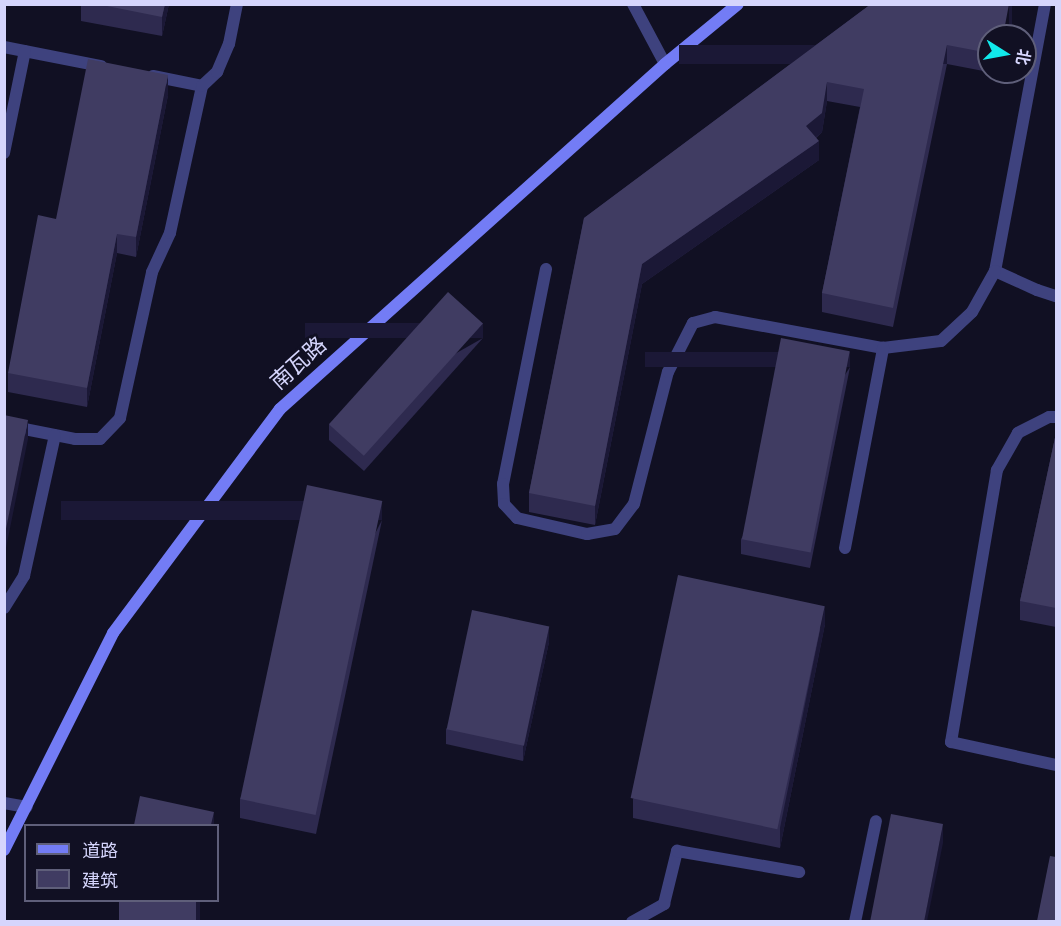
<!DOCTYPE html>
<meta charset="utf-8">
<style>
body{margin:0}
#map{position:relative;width:1061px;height:926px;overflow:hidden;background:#111023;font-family:"Alegreya Sans","Noto Sans SC",sans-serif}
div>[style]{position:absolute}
.street>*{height:12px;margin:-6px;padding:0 6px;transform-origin:6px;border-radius:6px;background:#3e427e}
.secondary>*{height:12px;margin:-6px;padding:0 6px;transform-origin:6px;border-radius:6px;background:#737cf5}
.wall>*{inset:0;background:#2e2a4f}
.shaded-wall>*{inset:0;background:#1b1836;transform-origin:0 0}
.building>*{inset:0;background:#403c62;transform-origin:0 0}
span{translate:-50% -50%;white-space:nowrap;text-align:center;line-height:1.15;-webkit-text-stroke:5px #111023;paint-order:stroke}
.street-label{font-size:22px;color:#d5d5fc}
.frame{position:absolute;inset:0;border:6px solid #d5d5fc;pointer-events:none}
.legend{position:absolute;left:24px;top:824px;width:195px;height:78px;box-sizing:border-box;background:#111023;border:2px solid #5f5f7a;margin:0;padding:8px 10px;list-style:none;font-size:18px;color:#d5d5fc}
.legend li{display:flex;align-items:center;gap:12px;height:30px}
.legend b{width:30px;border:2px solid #5f5f7a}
.north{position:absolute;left:977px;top:24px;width:60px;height:60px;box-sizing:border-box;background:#111023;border:2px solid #5f5f7a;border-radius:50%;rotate:101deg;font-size:16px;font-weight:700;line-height:24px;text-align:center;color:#d5d5fc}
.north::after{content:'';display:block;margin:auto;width:21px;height:27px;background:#11eaec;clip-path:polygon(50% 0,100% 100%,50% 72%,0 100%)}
</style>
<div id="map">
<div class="street">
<div style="left:633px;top:4px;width:68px;rotate:61.9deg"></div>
<div style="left:1045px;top:4px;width:272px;rotate:100.6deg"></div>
<div style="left:995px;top:271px;width:46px;rotate:24.3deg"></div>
<div style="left:1037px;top:290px;width:20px;rotate:18deg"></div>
<div style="left:4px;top:47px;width:99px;rotate:11.1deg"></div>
<div style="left:153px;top:76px;width:50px;rotate:11.5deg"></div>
<div style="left:4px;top:153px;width:104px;rotate:-78.4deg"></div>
<div style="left:546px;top:269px;width:219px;rotate:101.3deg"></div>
<div style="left:503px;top:484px;width:20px;rotate:87deg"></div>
<div style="left:504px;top:504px;width:19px;rotate:47deg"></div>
<div style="left:517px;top:518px;width:72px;rotate:12.9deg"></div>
<div style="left:587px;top:534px;width:28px;rotate:-10deg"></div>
<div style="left:615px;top:529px;width:31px;rotate:-53deg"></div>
<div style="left:634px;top:504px;width:136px;rotate:-75.6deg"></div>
<div style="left:668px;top:372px;width:55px;rotate:-63deg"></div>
<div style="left:693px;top:323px;width:23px;rotate:-15deg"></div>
<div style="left:715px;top:317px;width:171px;rotate:10.5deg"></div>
<div style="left:883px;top:348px;width:58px;rotate:-6.9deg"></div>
<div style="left:941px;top:341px;width:42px;rotate:-43.1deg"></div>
<div style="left:972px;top:312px;width:47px;rotate:-60.7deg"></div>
<div style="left:1056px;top:417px;width:7px;rotate:180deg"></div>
<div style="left:1049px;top:417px;width:35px;rotate:153deg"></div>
<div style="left:1018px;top:433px;width:43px;rotate:119.6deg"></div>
<div style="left:997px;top:470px;width:276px;rotate:99.6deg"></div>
<div style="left:951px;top:742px;width:107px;rotate:12.4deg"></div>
<div style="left:4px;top:425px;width:72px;rotate:11.2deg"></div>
<div style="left:75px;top:439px;width:25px"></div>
<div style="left:100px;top:439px;width:29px;rotate:-46deg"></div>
<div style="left:120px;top:418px;width:149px;rotate:-77.6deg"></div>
<div style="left:152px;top:272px;width:43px;rotate:-65.2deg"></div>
<div style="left:170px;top:233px;width:150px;rotate:-77.7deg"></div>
<div style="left:202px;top:86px;width:21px;rotate:-43deg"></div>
<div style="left:217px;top:72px;width:30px;rotate:-67deg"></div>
<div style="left:229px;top:44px;width:41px;rotate:-78.7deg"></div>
<div style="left:845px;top:548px;width:204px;rotate:-79.2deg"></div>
<div style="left:4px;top:608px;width:38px;rotate:-58deg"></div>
<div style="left:24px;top:576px;width:144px;rotate:-77.6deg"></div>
<div style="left:4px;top:803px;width:23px;rotate:10deg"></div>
<div style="left:632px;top:922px;width:37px;rotate:-29deg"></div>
<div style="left:664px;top:904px;width:55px;rotate:-76.2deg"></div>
<div style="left:677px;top:851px;width:124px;rotate:9.8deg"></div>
<div style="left:855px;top:922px;width:103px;rotate:-78.3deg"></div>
</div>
<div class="secondary">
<div style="left:4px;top:850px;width:243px;rotate:-63.3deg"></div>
<div style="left:113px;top:633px;width:279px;rotate:-53.3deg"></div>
<div style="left:280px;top:409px;width:517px;rotate:-41.86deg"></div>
<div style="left:665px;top:64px;width:94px;rotate:-39.4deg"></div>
</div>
<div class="wall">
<div style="clip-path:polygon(81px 4px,169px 4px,162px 36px,81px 21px)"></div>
<div style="clip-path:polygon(871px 4px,989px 36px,989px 72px,999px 72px,999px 74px,947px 64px,893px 327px,822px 312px,822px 293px,860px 107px,827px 101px,822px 132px,816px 138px,819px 160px,642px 284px,595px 525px,529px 512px,529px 493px,584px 218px)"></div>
<div style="clip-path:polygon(168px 95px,136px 257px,117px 253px,87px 407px,8px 392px,8px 373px)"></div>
<div style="clip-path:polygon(483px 338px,364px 471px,329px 440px,329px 425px)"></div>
<div style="clip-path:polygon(850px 367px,810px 568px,741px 554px,741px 539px)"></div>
<div style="clip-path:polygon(1056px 433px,1056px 627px,1020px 620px,1020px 601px)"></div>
<div style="clip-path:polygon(382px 520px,316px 834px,240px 818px,240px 799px)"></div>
<div style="clip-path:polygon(825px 624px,780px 848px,633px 818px,633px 799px)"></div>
<div style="clip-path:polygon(549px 642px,523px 761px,446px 744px,446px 729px)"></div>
</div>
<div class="shaded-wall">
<div style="clip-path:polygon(165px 4px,169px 4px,162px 36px,162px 17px)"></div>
<div style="left:1009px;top:4px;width:3px;height:33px"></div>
<div style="left:947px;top:45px;width:19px;height:268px;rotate:90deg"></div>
<div style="clip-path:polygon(168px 75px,168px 95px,136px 257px,136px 237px)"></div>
<div style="clip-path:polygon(827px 82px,827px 101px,822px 132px,806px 146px,806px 126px)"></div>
<div style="clip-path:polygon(819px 141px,819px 160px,642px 284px,595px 525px,595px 506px,642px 264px)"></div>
<div style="clip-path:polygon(117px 234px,117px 253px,87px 407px,87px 388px)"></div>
<div style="left:483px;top:323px;width:15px;height:178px;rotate:90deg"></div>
<div style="left:850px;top:352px;width:15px;height:205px;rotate:90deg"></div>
<div style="clip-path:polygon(28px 420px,28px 439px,4px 558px,4px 539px)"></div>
<div style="left:382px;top:501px;width:19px;height:321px;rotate:90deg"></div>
<div style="clip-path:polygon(825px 605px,825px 624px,780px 848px,780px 828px)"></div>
<div style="clip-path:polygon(549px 627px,549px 642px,523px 761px,523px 745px)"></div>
<div style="clip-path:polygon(214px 812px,214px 825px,211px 825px)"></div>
<div style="clip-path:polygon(943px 824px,943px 843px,927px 921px,924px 921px)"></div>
<div style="left:196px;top:900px;width:4px;height:22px"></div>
</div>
<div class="building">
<div style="clip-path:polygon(97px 4px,165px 4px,162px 17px)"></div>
<div style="clip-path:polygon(871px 4px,1009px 4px,1003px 36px,989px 36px,989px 53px,947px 45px,893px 308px,822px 293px,864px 89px,827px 82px,822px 113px,806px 126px,819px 141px,642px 264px,595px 506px,529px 493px,584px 218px)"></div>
<div style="clip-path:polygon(88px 59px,168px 75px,136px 237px,117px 234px,87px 388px,8px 373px,38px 215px,56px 219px)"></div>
<div style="left:448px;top:292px;width:47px;height:178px;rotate:42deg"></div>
<div style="left:781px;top:338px;width:70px;height:205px;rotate:11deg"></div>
<div style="clip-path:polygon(4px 415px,28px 420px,4px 539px)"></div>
<div style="clip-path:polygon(1056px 433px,1056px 608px,1020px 601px)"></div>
<div style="left:307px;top:485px;width:77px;height:321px;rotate:12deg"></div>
<div style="left:678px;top:575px;width:150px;height:228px;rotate:12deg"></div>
<div style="left:472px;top:610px;width:79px;height:122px;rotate:12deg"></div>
<div style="clip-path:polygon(140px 796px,214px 812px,211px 825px,134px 825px)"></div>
<div style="left:891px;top:814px;width:53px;height:109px;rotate:11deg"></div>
<div style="clip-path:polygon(1050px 856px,1056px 857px,1056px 921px,1037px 921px)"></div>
<div style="left:119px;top:900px;width:77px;height:22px"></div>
</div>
<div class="street-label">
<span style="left:299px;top:364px;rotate:-42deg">南瓦路</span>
</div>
<div class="frame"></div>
<ul class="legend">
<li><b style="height:8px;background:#737cf5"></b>道路</li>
<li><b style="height:16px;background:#403c62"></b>建筑</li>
</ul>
<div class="north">北</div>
</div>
